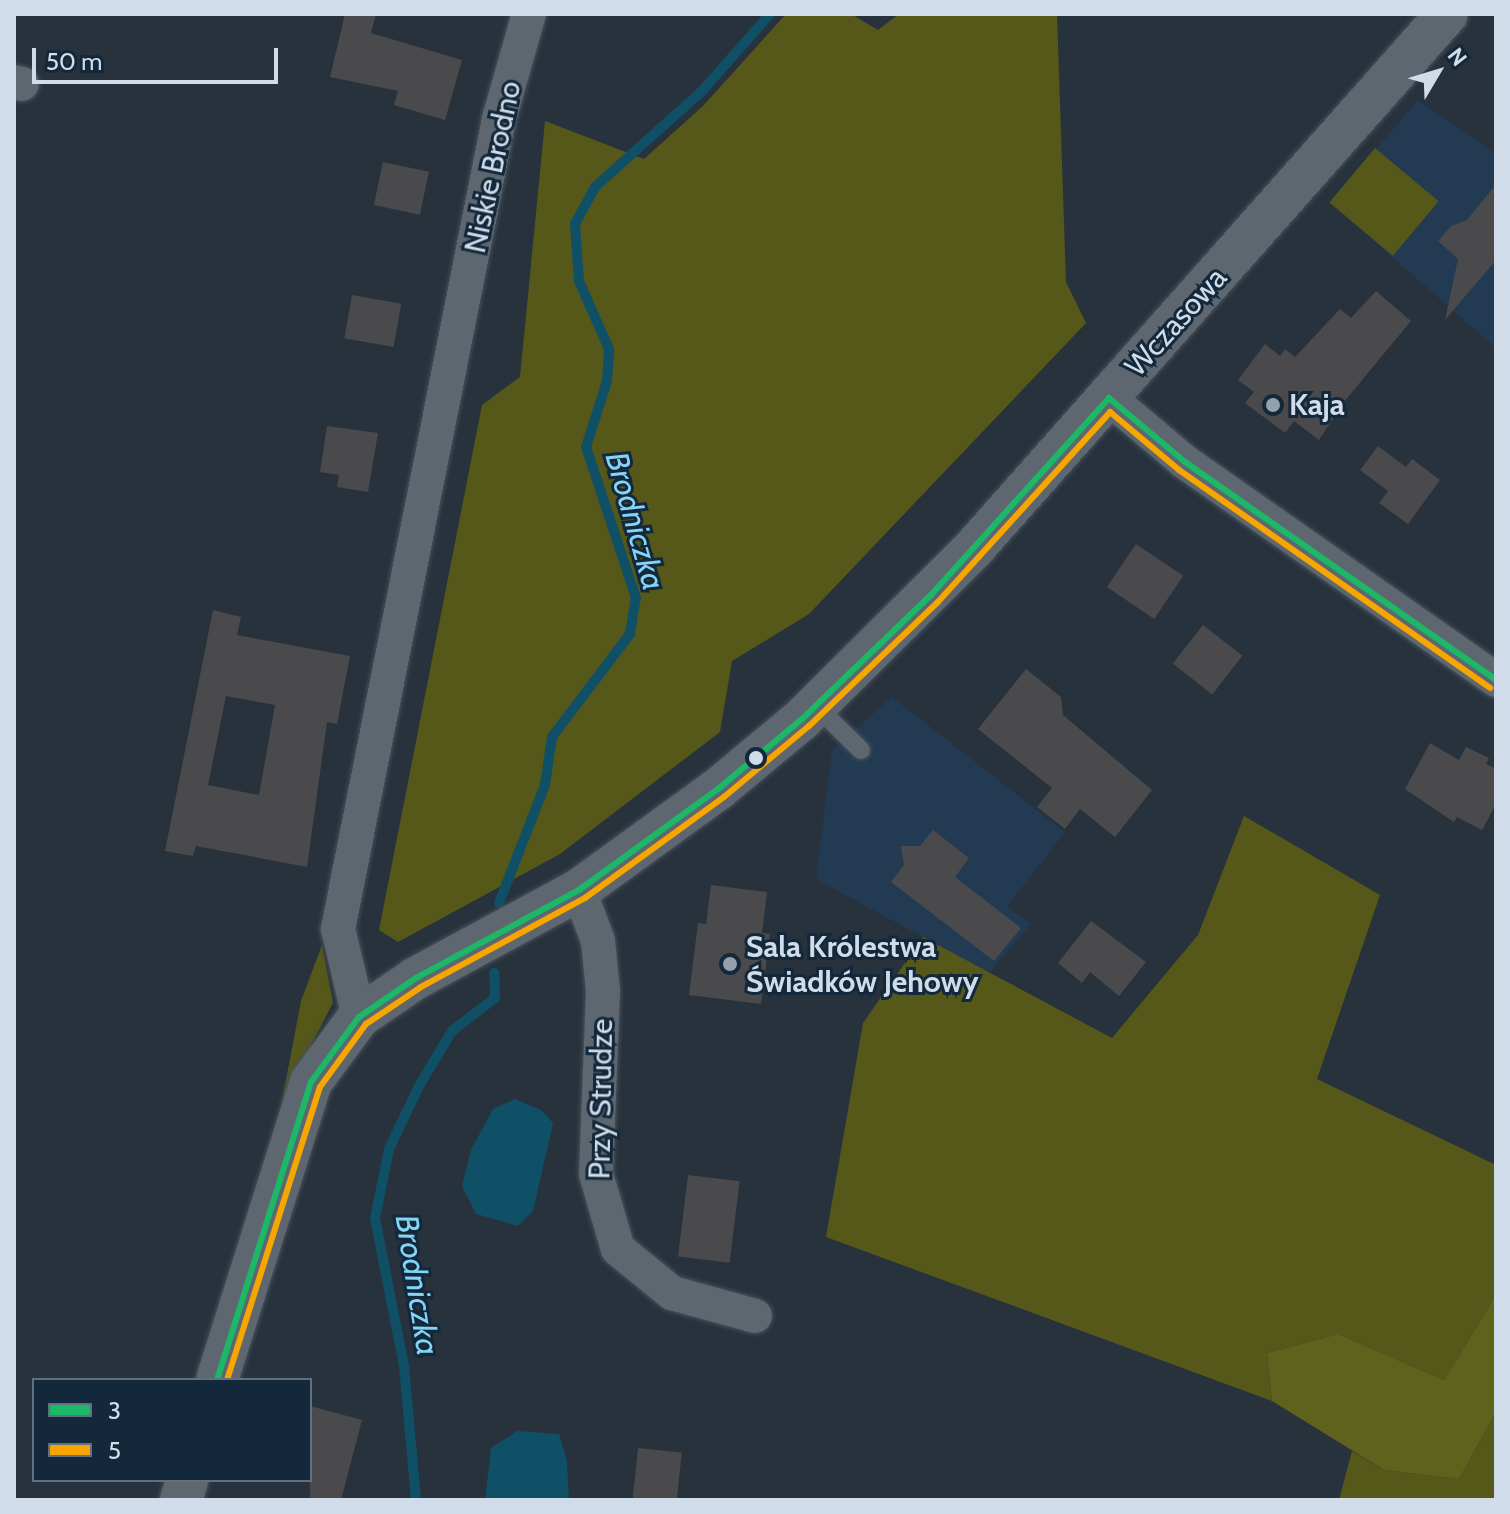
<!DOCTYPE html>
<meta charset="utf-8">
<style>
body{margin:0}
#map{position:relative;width:1510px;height:1514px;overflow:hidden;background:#27323d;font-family:Cabin,sans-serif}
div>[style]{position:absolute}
.built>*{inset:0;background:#223a52}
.green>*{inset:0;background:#565819;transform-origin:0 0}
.forest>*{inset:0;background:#5f621c}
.water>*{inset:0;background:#0f5067}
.stream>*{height:10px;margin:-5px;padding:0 5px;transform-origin:5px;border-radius:5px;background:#0f5067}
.building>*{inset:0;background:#4a4a4c;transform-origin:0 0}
.roads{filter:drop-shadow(0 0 2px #46505a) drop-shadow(0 0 2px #46505a)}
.service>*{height:18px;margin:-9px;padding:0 9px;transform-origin:9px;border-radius:9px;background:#5e676f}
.minor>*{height:34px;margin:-17px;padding:0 17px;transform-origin:17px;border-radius:17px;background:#5e676f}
.tertiary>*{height:42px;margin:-21px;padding:0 21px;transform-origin:21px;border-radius:21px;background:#5e676f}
.bus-1>*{height:6px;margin:-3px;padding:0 3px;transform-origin:3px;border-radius:3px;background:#1ab867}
.bus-2>*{height:6px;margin:-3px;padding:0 3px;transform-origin:3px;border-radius:3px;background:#f7a600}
.dots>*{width:22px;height:22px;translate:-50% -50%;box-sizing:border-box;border:4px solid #14283c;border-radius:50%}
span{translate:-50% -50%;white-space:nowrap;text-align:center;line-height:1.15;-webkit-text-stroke:6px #14283c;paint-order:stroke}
.street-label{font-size:30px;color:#d0dce9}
.poi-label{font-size:30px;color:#d0dce9;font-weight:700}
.left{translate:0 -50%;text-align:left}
.water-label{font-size:32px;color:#83d4f7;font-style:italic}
.frame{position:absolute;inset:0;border:16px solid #d0dce9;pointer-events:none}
.legend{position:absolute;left:32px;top:1378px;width:280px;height:104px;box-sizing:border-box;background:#14283c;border:2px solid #5f7081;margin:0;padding:10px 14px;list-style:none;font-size:24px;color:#d0dce9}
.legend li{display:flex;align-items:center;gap:16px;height:40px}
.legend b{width:40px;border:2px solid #5f7081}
.north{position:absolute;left:1398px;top:32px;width:80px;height:80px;-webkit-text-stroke:6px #14283c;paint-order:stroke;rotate:52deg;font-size:22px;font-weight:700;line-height:32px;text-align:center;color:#d0dce9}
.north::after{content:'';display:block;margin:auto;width:28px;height:36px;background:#d0dce9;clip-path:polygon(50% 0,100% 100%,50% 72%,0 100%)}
.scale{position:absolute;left:32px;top:48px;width:246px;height:36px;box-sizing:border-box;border:4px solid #d0dce9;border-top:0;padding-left:10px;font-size:24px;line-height:28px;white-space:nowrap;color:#d0dce9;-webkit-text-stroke:6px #14283c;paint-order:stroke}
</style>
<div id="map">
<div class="built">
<div style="clip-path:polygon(1418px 100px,1496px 154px,1496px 348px,1330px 203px)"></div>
<div style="clip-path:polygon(892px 697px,1065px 832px,1007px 907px,1031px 924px,989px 973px,816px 879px,832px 750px)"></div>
</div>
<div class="green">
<div style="clip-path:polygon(786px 14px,851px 14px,878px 30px,899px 14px,1057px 14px,1066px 282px,1086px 323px,809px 614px,732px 661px,720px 732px,560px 854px,398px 942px,379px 930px,482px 405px,520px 377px,545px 121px,644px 159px,703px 106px)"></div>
<div style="left:1375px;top:148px;width:83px;height:71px;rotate:40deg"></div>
<div style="clip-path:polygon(1244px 816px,1380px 895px,1317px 1079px,1496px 1165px,1496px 1295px,1444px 1380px,1338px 1334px,1267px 1353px,1272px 1401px,826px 1237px,863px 1023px,923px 937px,1112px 1038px,1198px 935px)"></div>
<div style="clip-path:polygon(322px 945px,333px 1003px,282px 1101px,301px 1001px)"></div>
<div style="clip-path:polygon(1496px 1412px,1496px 1500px,1339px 1500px,1352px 1451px,1384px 1470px,1459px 1479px)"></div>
</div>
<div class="forest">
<div style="clip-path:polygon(1496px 1295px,1496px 1412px,1459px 1479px,1384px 1470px,1272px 1401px,1267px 1353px,1338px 1334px,1444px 1380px)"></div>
</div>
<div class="water">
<div style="clip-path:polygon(515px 1099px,541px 1110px,553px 1123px,533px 1211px,518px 1226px,476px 1214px,462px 1186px,471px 1150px,493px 1109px)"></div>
<div style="clip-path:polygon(517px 1431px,559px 1434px,567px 1461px,569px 1500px,485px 1500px,491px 1448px)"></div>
</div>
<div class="stream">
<div style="left:499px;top:903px;width:127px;rotate:-68.7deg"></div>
<div style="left:545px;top:785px;width:49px;rotate:-81.7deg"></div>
<div style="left:552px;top:737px;width:129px;rotate:-52.9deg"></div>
<div style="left:630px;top:634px;width:36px;rotate:-81deg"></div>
<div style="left:636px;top:598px;width:159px;rotate:-108.3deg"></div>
<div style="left:586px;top:447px;width:69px;rotate:-72.3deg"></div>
<div style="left:607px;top:381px;width:32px;rotate:-86deg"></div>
<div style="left:609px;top:349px;width:74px;rotate:-113.8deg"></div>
<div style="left:579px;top:281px;width:57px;rotate:-94deg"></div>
<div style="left:575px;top:224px;width:42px;rotate:-61.6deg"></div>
<div style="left:595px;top:187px;width:145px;rotate:-41.9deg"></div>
<div style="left:703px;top:90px;width:101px;rotate:-48.6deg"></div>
<div style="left:416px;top:1500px;width:135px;rotate:-95.1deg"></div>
<div style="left:404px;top:1366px;width:151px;rotate:-101.1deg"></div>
<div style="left:375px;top:1218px;width:70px;rotate:-78.5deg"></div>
<div style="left:389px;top:1149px;width:70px;rotate:-64.5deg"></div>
<div style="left:419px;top:1086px;width:64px;rotate:-59deg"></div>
<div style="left:452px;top:1031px;width:54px;rotate:-37.5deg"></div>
<div style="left:495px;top:998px;width:25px;rotate:-92deg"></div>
</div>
<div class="building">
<div style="clip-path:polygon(345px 14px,376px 14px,371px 33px,462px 60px,445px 120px,394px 105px,398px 91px,330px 77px)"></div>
<div style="left:383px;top:162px;width:47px;height:44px;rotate:12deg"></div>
<div style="clip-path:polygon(1496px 184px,1496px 260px,1445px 320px,1458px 259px,1438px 241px,1451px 226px,1467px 220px)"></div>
<div style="clip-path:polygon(1376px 291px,1411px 321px,1343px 403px,1319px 440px,1294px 421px,1285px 433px,1245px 403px,1254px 392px,1238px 380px,1265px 344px,1280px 356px,1285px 349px,1295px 357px,1340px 309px,1351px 318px)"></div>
<div style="left:352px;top:295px;width:50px;height:44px;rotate:10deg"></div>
<div style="clip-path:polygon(327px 426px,378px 433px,368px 492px,337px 487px,339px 475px,320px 472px)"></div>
<div style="clip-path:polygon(1378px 446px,1406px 467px,1412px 459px,1440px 480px,1408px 524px,1379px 503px,1388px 491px,1360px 470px)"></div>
<div style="left:1136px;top:544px;width:57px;height:52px;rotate:34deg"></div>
<div style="clip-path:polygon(evenodd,213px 610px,241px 617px,237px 635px,350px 656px,337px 724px,327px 722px,307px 867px,196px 846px,193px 856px,165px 851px,213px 610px,226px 696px,275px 705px,259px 795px,208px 785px,226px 696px)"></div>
<div style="left:1203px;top:625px;width:50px;height:49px;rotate:38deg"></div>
<div style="clip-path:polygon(1026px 669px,1061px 697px,1063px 715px,1152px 790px,1115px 837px,1080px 809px,1065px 829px,1037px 807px,1052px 788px,978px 729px)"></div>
<div style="clip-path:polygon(1430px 743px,1459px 760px,1466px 747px,1489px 758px,1486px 764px,1496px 769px,1496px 804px,1482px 830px,1457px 817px,1454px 822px,1405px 789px)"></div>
<div style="clip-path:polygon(933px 830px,969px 858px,955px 877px,1021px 928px,994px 961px,891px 882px,904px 865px,901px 846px,920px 846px)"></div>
<div style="clip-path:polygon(711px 885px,767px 892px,762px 933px,770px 934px,761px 1004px,689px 995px,698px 923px,706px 924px)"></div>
<div style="clip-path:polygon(1091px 921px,1146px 962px,1119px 996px,1090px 972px,1082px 983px,1058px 963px)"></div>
<div style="left:688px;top:1175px;width:52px;height:82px;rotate:7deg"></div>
<div style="clip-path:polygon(310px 1406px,362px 1420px,341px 1500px,310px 1500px)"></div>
<div style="left:638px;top:1448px;width:44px;height:52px;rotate:6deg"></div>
</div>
<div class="roads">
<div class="service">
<div style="left:816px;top:706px;width:63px;rotate:44.4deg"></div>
</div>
<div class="minor">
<div style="left:14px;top:82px;width:8px;rotate:14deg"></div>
<div style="left:1109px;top:398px;width:99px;rotate:40.1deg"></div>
<div style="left:1185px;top:462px;width:380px;rotate:35deg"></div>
<div style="left:579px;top:890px;width:54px;rotate:69.6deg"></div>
<div style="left:598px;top:941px;width:50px;rotate:84.3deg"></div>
<div style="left:603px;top:991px;width:183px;rotate:92.2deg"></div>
<div style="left:596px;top:1174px;width:78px;rotate:73.7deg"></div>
<div style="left:618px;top:1249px;width:70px;rotate:39.2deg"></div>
<div style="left:672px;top:1293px;width:86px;rotate:15.5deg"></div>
<div style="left:359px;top:1017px;width:90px;rotate:-103.4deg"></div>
<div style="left:338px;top:929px;width:826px;rotate:-78.76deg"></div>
<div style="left:499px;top:119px;width:109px;rotate:-74.1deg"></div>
</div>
<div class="tertiary">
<div style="left:217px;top:1380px;width:312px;rotate:-72.5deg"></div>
<div style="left:311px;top:1082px;width:81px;rotate:-53.6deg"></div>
<div style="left:359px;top:1017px;width:69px;rotate:-34.4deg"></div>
<div style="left:416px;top:978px;width:185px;rotate:-28.4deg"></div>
<div style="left:579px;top:890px;width:172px;rotate:-36deg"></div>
<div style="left:718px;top:789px;width:109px;rotate:-39.8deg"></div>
<div style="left:802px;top:719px;width:243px;rotate:-44.8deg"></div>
<div style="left:974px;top:548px;width:713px;rotate:-48.47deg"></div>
<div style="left:181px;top:1500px;width:21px;rotate:-73deg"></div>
</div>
</div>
<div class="bus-1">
<div style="left:1109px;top:398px;width:99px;rotate:40.1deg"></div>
<div style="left:1185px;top:462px;width:380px;rotate:35deg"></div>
<div style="left:217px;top:1380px;width:312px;rotate:-72.5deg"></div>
<div style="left:311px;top:1082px;width:81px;rotate:-53.6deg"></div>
<div style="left:359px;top:1017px;width:69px;rotate:-34.4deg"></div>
<div style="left:416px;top:978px;width:185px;rotate:-28.4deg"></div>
<div style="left:579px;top:890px;width:172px;rotate:-36deg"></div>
<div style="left:718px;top:789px;width:109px;rotate:-39.8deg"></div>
<div style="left:802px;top:719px;width:178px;rotate:-43.9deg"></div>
<div style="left:930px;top:596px;width:267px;rotate:-47.9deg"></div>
</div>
<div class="bus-2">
<div style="left:227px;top:1380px;width:307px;rotate:-72.4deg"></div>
<div style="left:320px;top:1087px;width:78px;rotate:-53.9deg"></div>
<div style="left:366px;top:1024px;width:66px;rotate:-33.9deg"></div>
<div style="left:421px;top:987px;width:187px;rotate:-28.5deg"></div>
<div style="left:585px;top:898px;width:172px;rotate:-36deg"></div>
<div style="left:724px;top:797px;width:111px;rotate:-39.9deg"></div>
<div style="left:809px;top:726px;width:178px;rotate:-43.9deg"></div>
<div style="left:937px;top:603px;width:258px;rotate:-47.8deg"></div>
<div style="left:1110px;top:412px;width:90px;rotate:40deg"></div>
<div style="left:1179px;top:470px;width:380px;rotate:35deg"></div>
</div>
<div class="dots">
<div style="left:1273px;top:405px;background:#95a0ad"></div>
<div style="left:756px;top:758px;background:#d0dce9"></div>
<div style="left:730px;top:964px;background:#95a0ad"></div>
</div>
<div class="street-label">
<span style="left:493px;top:167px;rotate:-78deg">Niskie Brodno</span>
<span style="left:1176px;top:322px;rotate:-48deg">Wczasowa</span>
<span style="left:601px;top:1099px;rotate:-89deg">Przy Strudze</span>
</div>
<div class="poi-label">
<span class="left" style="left:1289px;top:405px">Kaja</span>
<span class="left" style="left:746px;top:964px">Sala Królestwa<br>Świadków Jehowy</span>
</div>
<div class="water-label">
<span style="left:635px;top:521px;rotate:74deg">Brodniczka</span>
<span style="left:417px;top:1285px;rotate:81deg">Brodniczka</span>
</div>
<div class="frame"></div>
<ul class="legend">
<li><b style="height:10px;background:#1ab867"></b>3</li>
<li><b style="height:10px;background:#f7a600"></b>5</li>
</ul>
<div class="north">N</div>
<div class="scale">50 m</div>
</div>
